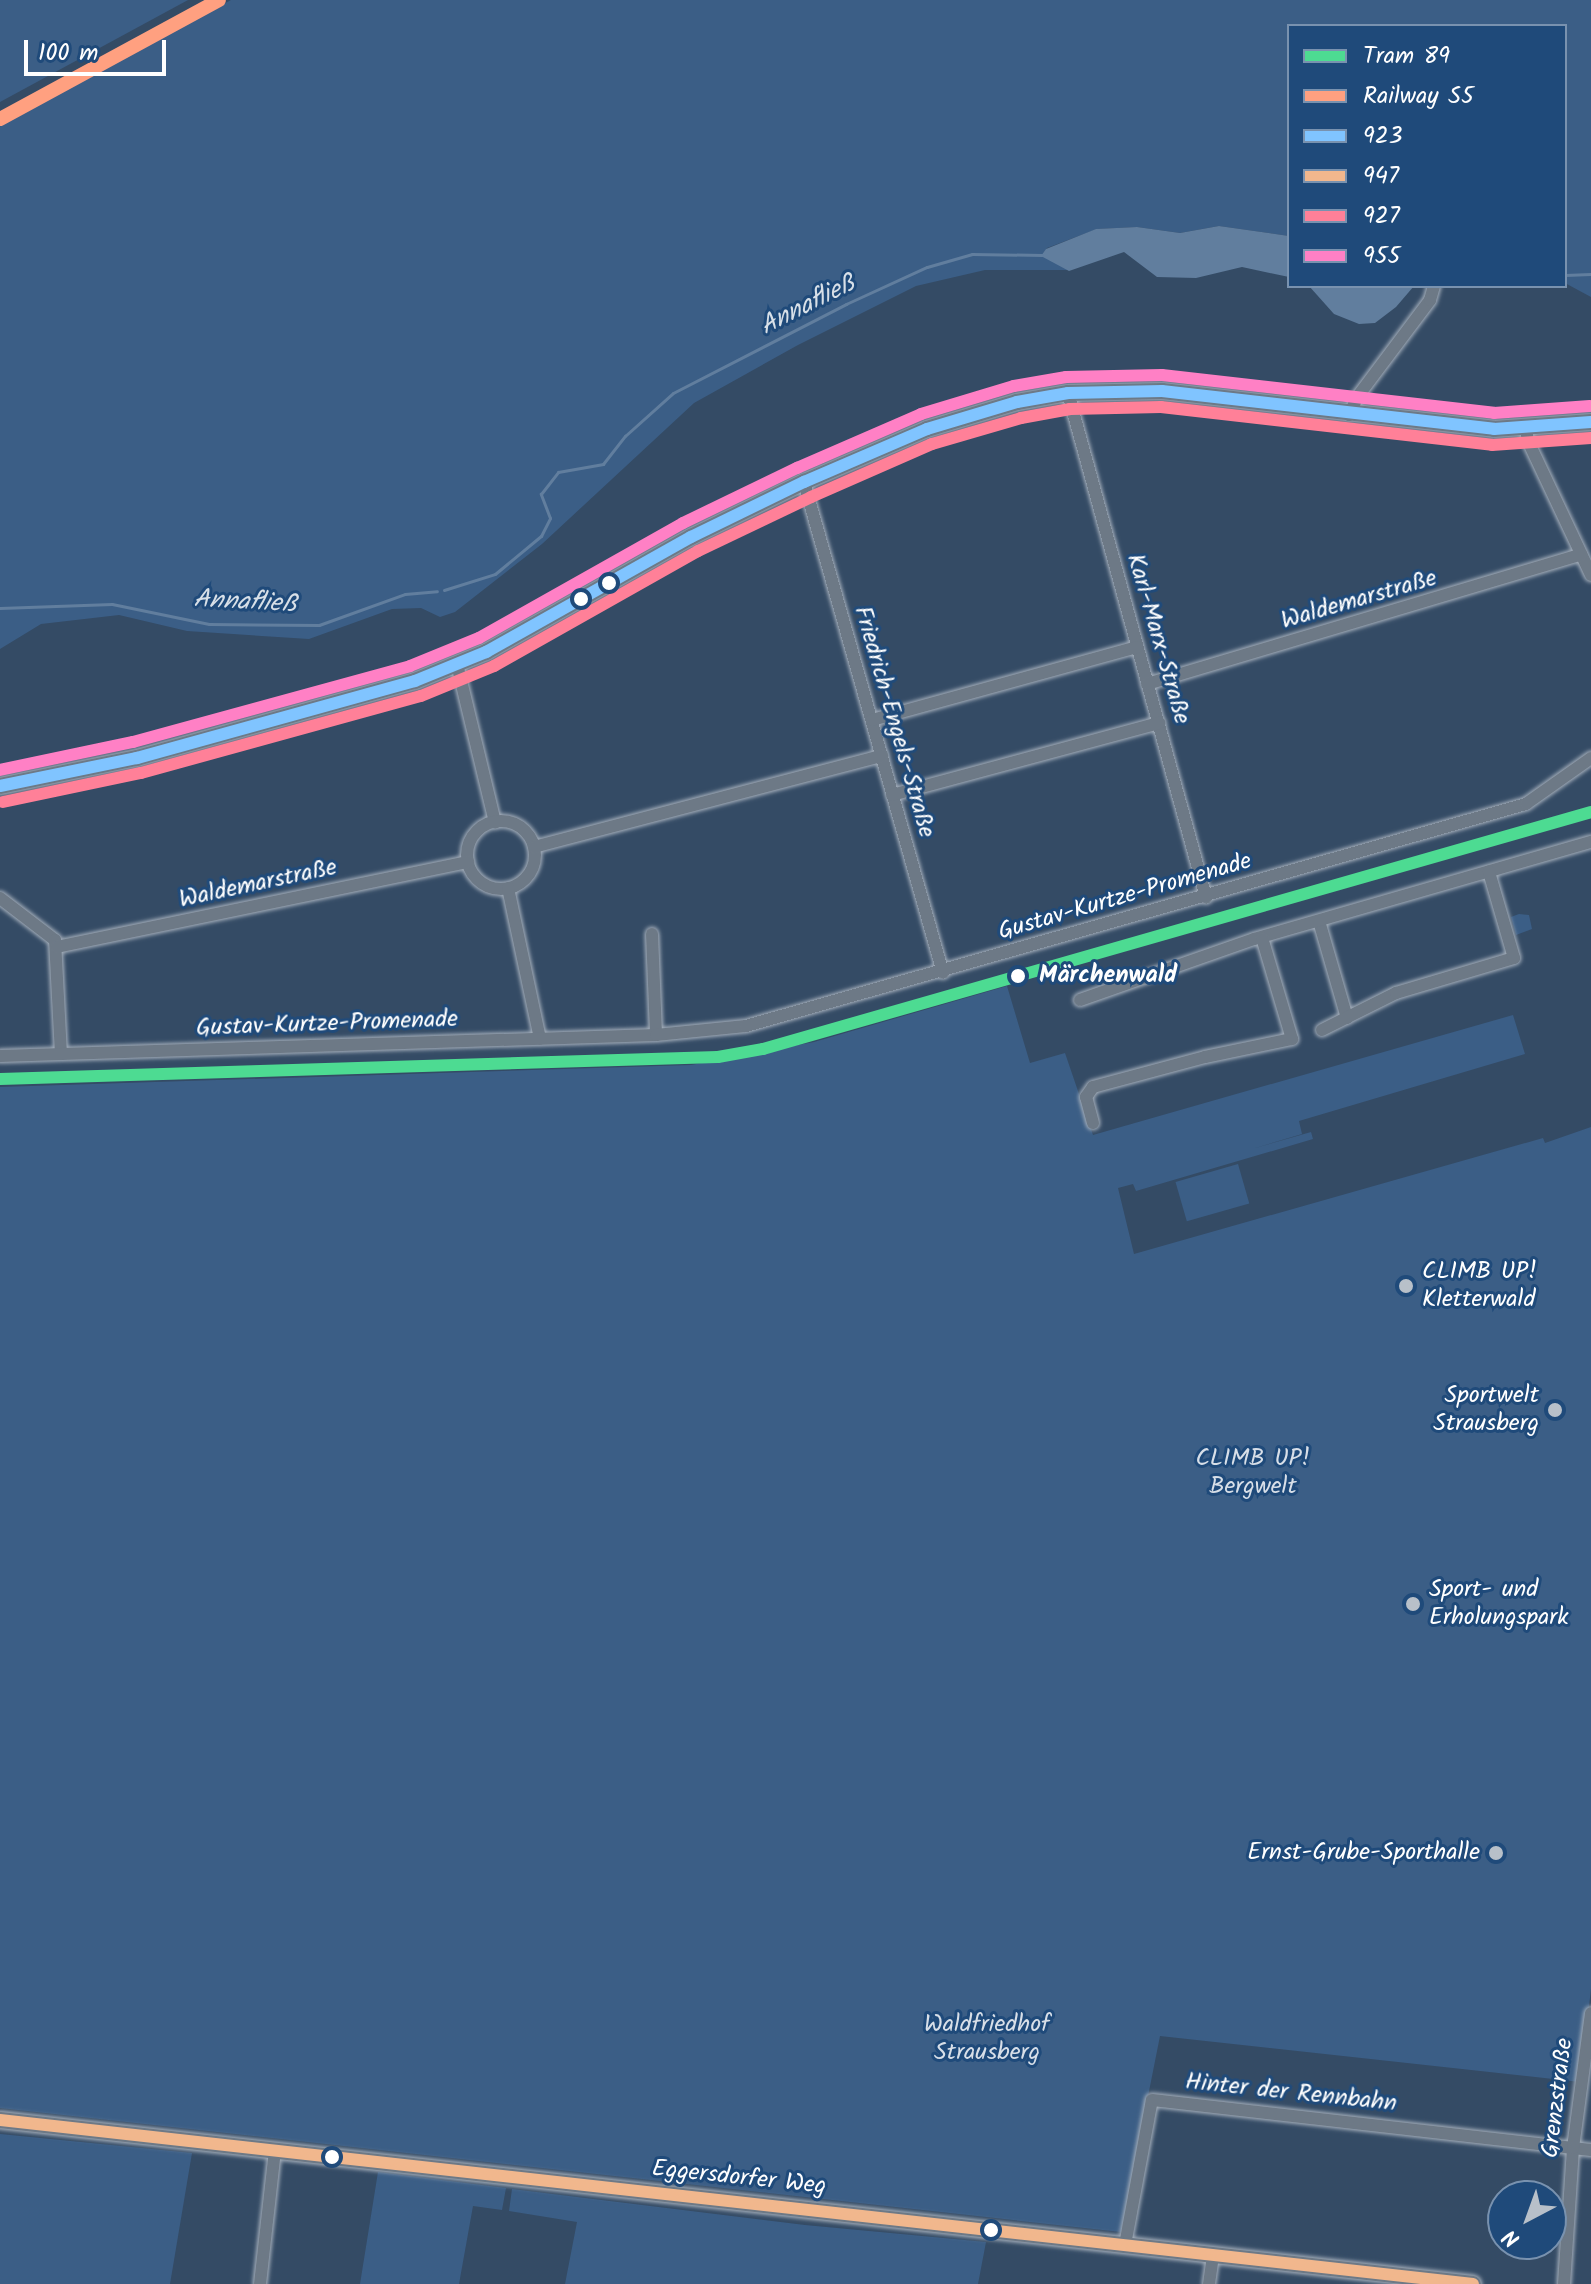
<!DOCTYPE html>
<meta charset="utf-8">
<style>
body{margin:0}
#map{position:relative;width:1591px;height:2284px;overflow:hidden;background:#344b65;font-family:Kalam,sans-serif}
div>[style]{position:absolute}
.green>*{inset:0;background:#3b5e86;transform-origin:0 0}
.water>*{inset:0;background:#617e9e}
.stream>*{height:3px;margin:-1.5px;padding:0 1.5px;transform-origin:1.5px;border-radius:1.5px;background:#617e9e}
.roads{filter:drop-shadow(0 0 2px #a4aeba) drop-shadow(0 0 2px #a4aeba)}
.minor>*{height:12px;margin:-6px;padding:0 6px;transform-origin:6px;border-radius:6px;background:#6d7986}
.minor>.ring{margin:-6px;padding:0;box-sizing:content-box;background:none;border:12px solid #6d7986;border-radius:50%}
.major>*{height:16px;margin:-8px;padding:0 8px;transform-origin:8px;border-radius:8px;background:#6d7986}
.bus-1>*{height:12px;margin:-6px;padding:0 6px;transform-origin:6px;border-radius:6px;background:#80c4ff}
.bus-2>*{height:12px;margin:-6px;padding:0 6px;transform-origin:6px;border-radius:6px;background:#f1b78d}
.bus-3>*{height:12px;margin:-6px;padding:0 6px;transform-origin:6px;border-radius:6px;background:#ff8098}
.bus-4>*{height:12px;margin:-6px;padding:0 6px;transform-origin:6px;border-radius:6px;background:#ff80c5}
.rail-1>*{height:14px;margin:-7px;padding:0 7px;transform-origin:7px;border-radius:7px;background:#ffa080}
.tram-1>*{height:12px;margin:-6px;padding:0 6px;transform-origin:6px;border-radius:6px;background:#4ddb92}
.dots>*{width:22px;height:22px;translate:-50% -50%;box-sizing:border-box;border:4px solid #1f4a7a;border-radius:50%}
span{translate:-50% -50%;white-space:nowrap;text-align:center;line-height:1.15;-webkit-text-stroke:6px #1f4a7a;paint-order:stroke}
.street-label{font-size:24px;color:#fff}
.stop-label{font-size:24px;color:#fff;font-weight:700}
.left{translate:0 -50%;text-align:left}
.poi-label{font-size:24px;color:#fff}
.right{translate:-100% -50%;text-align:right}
.park-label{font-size:24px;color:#d8dfe8}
.water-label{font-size:26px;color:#d8e0e8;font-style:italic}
.legend{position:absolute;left:1287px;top:24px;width:280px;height:264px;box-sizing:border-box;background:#1f4a7a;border:2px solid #7992af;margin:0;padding:10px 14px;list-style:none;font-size:24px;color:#fff}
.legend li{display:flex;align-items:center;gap:16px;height:40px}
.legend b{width:40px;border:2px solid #7992af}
.north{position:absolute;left:1487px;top:2180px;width:80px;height:80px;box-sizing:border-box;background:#1f4a7a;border:2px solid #7992af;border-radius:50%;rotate:221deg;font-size:22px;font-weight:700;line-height:32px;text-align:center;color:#fff}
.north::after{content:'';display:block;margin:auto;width:28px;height:36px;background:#b8c0c9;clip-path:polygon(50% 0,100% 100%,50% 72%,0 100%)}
.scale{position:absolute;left:24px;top:40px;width:142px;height:36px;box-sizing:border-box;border:4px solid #fff;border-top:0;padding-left:10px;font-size:24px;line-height:28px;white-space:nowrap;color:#fff;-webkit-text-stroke:6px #1f4a7a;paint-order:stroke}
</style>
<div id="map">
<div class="green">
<div style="clip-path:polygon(0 0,188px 0,0 102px)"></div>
<div style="clip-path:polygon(231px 0,1591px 0,1591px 297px,1565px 283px,1565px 26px,1289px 26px,1289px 236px,1219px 226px,1180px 233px,1137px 227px,1097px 229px,1047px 248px,1042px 255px,1069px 270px,985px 270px,916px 286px,798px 345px,694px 403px,542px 544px,455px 612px,440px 617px,421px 608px,392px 609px,309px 639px,187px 631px,119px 615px,41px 624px,0 649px,0 125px)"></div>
<div style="clip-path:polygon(1519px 914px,1529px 915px,1532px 929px,1516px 935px,1511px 917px)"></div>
<div style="clip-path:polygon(1007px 986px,1030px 1063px,1065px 1053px,1093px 1135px,1513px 1015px,1525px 1054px,1299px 1121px,1302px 1134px,1252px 1149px,1311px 1132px,1313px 1139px,1136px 1191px,1133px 1184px,1118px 1188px,1134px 1254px,1543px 1138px,1545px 1143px,1591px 1127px,1591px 1989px,1580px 2082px,1160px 2036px,1121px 2232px,0 2108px,0 1087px,691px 1065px,814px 1042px)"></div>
<div style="left:1238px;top:1164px;width:41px;height:65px;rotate:74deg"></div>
<div style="clip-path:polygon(0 2134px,192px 2153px,170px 2284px,0 2284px)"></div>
<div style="clip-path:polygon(378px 2172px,506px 2188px,502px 2210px,473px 2206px,459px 2284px,360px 2284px)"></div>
<div style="clip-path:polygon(512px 2189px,805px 2225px,986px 2242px,978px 2284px,565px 2284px,577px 2222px,509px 2211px)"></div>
</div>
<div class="water">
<div style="clip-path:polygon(1219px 226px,1289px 236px,1289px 277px,1242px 267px,1196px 278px,1157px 277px,1124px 252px,1069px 271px,1041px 256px,1046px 249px,1096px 229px,1137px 227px,1180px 233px)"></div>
<div style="clip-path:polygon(1309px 286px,1414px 286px,1396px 307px,1375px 323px,1359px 324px,1334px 314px)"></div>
</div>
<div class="stream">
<div style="left:1565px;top:275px;width:26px;rotate:-2deg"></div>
<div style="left:444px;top:590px;width:53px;rotate:-17.4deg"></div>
<div style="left:495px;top:574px;width:60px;rotate:-39.6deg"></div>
<div style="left:541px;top:536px;width:20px;rotate:-63deg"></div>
<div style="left:550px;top:518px;width:26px;rotate:-111deg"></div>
<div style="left:541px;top:494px;width:28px;rotate:-52deg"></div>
<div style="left:558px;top:472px;width:46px;rotate:-10.1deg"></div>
<div style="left:603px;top:464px;width:36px;rotate:-52deg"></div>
<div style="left:625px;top:436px;width:64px;rotate:-41.9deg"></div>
<div style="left:673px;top:393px;width:195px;rotate:-27.2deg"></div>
<div style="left:846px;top:304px;width:89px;rotate:-24.6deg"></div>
<div style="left:927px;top:267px;width:47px;rotate:-16.1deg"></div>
<div style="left:972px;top:254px;width:70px;rotate:0.8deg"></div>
<div style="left:0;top:608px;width:112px;rotate:-2deg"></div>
<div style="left:112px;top:604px;width:99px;rotate:11.7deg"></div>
<div style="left:209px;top:624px;width:110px;rotate:0.5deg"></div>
<div style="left:319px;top:625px;width:91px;rotate:-19.8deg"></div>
<div style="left:405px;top:594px;width:32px;rotate:-5deg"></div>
</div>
<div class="roads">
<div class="minor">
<div style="left:1068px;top:393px;width:523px;rotate:74.69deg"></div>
<div style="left:1349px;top:415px;width:21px;rotate:-65deg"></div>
<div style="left:1358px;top:396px;width:120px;rotate:-53.1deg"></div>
<div style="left:1430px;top:300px;width:15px;rotate:-74deg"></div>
<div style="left:1526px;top:429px;width:12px;rotate:81deg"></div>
<div style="left:1528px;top:441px;width:148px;rotate:64.8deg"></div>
<div style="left:804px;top:482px;width:510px;rotate:74.19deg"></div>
<div style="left:457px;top:664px;width:163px;rotate:76.5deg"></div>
<div style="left:1147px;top:684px;width:453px;rotate:-16.6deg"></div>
<div style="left:872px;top:720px;width:275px;rotate:-15.4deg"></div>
<div style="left:892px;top:795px;width:277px;rotate:-15.1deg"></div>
<div class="ring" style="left:467px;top:821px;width:56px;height:56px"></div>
<div style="left:534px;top:847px;width:360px;rotate:-14.7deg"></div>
<div style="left:508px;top:888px;width:154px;rotate:78deg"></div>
<div style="left:0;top:898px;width:69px;rotate:37.4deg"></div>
<div style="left:55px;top:940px;width:114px;rotate:87deg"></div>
<div style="left:1319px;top:921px;width:101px;rotate:73.9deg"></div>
<div style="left:652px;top:934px;width:101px;rotate:87.7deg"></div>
<div style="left:57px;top:947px;width:420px;rotate:-11.7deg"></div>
<div style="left:1080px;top:1000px;width:184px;rotate:-19.3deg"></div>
<div style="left:1254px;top:939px;width:351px;rotate:-16.1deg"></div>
<div style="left:1322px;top:1030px;width:83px;rotate:-26.6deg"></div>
<div style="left:1396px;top:993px;width:123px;rotate:-16.5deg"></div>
<div style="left:1514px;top:958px;width:90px;rotate:-106.2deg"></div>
<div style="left:0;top:1056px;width:656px;rotate:-1.83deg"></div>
<div style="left:656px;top:1035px;width:90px;rotate:-5.7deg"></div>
<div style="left:746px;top:1026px;width:811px;rotate:-15.89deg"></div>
<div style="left:1526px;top:804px;width:80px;rotate:-35.3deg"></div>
<div style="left:1093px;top:1123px;width:27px;rotate:-105deg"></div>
<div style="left:1086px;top:1097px;width:12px;rotate:-55deg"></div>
<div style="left:1093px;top:1087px;width:116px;rotate:-15deg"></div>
<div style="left:1205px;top:1057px;width:89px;rotate:-11.7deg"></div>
<div style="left:1292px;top:1039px;width:105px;rotate:-106.5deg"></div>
<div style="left:1125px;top:2245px;width:147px;rotate:-79.5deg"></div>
<div style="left:1152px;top:2100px;width:442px;rotate:6.5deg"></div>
<div style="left:260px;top:2284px;width:134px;rotate:-83.6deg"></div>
<div style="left:1209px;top:2284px;width:29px;rotate:-82deg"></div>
<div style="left:1564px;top:2284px;width:136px;rotate:-86.2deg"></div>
<div style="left:1573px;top:2148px;width:136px;rotate:-82.4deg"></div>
</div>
<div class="major">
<div style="left:0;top:786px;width:140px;rotate:-11.6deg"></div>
<div style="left:137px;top:758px;width:288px;rotate:-15.5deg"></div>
<div style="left:415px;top:681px;width:77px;rotate:-22.2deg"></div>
<div style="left:486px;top:652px;width:235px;rotate:-29.3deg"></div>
<div style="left:691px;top:537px;width:126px;rotate:-26deg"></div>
<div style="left:804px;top:482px;width:134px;rotate:-23.3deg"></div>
<div style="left:927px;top:429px;width:94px;rotate:-16.7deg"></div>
<div style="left:1017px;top:402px;width:52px;rotate:-10deg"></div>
<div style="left:1068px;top:393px;width:94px;rotate:-1.2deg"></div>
<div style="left:1162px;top:391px;width:334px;rotate:6.5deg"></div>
<div style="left:1494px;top:429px;width:97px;rotate:-4.1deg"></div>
<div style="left:0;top:2120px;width:1482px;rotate:6.35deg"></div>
</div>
</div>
<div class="bus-1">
<div style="left:0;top:786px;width:140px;rotate:-11.6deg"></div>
<div style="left:137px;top:758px;width:288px;rotate:-15.5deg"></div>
<div style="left:415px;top:681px;width:77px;rotate:-22.2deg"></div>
<div style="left:486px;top:652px;width:235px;rotate:-29.3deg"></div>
<div style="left:691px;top:537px;width:126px;rotate:-26deg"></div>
<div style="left:804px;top:482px;width:134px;rotate:-23.3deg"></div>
<div style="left:927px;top:429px;width:94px;rotate:-16.7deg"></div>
<div style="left:1017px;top:402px;width:52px;rotate:-10deg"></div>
<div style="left:1068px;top:393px;width:94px;rotate:-1.2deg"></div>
<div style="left:1162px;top:391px;width:334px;rotate:6.5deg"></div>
<div style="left:1494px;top:429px;width:97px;rotate:-4.1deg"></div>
</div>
<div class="bus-2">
<div style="left:0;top:2120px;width:1482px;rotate:6.35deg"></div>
</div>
<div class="bus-3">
<div style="left:3px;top:802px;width:141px;rotate:-11.9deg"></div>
<div style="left:141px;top:773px;width:290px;rotate:-15.4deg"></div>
<div style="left:421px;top:696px;width:79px;rotate:-22.3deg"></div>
<div style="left:494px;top:666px;width:234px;rotate:-29.4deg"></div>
<div style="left:698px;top:551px;width:125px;rotate:-25.5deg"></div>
<div style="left:811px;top:497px;width:132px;rotate:-23.7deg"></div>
<div style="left:932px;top:444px;width:93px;rotate:-16.3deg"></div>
<div style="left:1021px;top:418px;width:50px;rotate:-10.4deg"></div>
<div style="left:1070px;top:409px;width:91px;rotate:-1.3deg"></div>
<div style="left:1161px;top:407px;width:333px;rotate:6.5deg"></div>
<div style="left:1492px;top:445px;width:99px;rotate:-4deg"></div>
</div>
<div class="bus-4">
<div style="left:0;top:770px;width:136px;rotate:-11.9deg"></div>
<div style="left:133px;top:742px;width:287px;rotate:-15.3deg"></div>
<div style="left:410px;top:666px;width:74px;rotate:-22.1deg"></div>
<div style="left:479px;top:638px;width:234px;rotate:-29.4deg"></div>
<div style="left:683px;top:523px;width:127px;rotate:-25.8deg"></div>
<div style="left:797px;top:468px;width:135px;rotate:-23.5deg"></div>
<div style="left:921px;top:414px;width:97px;rotate:-16.8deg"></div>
<div style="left:1014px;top:386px;width:53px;rotate:-9.8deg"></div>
<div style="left:1066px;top:377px;width:96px;rotate:-1.2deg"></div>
<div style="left:1162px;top:375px;width:334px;rotate:6.5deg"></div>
<div style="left:1494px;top:413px;width:96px;rotate:-4.2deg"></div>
</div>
<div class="rail-1">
<div style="left:0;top:119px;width:249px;rotate:-28.5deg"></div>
</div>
<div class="tram-1">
<div style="left:0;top:1079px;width:718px;rotate:-1.76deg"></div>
<div style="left:718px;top:1057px;width:46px;rotate:-10.1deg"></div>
<div style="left:763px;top:1049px;width:861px;rotate:-15.97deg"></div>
</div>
<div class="dots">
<div style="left:609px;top:583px;background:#fff"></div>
<div style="left:581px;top:599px;background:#fff"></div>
<div style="left:1018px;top:976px;background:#fff"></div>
<div style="left:1406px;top:1286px;background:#b8c0c9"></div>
<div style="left:1555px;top:1410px;background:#b8c0c9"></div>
<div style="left:1413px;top:1604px;background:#b8c0c9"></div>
<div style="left:1496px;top:1853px;background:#b8c0c9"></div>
<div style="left:332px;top:2157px;background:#fff"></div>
<div style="left:991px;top:2230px;background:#fff"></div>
</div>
<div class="street-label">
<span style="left:1359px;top:600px;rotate:-16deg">Waldemarstraße</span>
<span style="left:1158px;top:639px;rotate:74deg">Karl-Marx-Straße</span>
<span style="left:894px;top:722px;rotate:74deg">Friedrich-Engels-Straße</span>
<span style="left:258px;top:884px;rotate:-12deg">Waldemarstraße</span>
<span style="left:1125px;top:897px;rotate:-16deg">Gustav-Kurtze-Promenade</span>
<span style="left:327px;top:1024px;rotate:-2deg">Gustav-Kurtze-Promenade</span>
<span style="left:1291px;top:2093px;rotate:6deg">Hinter der Rennbahn</span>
<span style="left:1558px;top:2098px;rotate:-83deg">Grenzstraße</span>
<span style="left:739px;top:2178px;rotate:6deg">Eggersdorfer Weg</span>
</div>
<div class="stop-label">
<span class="left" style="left:1039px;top:976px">Märchenwald</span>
</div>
<div class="poi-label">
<span class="left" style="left:1422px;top:1286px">CLIMB UP!<br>Kletterwald</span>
<span class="right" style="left:1539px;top:1410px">Sportwelt<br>Strausberg</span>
<span class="left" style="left:1429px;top:1604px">Sport- und<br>Erholungspark</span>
<span class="right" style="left:1480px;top:1853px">Ernst-Grube-Sporthalle</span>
</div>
<div class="park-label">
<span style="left:1253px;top:1473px">CLIMB UP!<br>Bergwelt</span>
<span style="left:987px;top:2039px">Waldfriedhof<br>Strausberg</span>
</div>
<div class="water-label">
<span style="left:808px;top:306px;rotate:-27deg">Annafließ</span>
<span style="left:245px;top:603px;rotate:3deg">Annafließ</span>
</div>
<ul class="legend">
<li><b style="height:10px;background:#4ddb92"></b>Tram 89</li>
<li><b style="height:10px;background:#ffa080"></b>Railway S5</li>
<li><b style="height:10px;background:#80c4ff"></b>923</li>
<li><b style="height:10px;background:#f1b78d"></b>947</li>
<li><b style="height:10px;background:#ff8098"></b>927</li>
<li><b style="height:10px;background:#ff80c5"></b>955</li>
</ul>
<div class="north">N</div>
<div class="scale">100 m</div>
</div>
